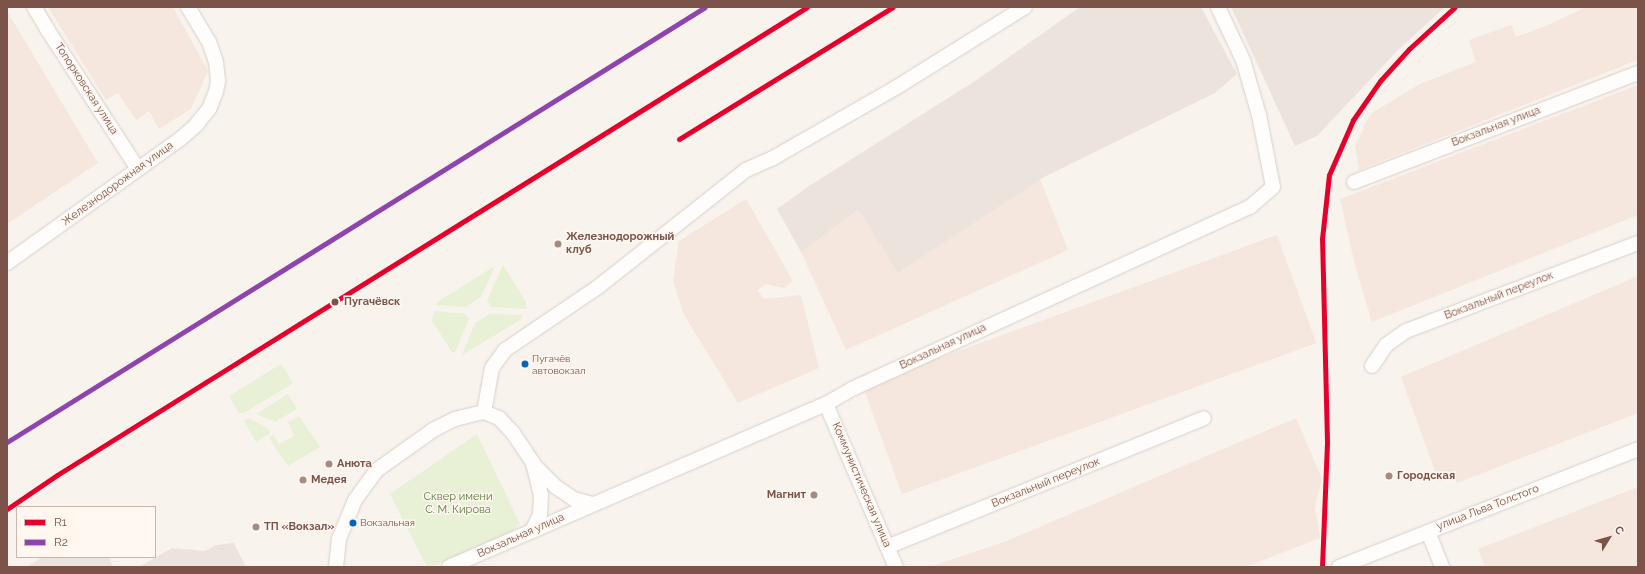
<!DOCTYPE html>
<meta charset="utf-8">
<style>
body{margin:0}
#map{position:relative;width:1645px;height:574px;overflow:hidden;background:#f9f3ed;font-family:Raleway,sans-serif}
div>[style]{position:absolute}
.residential>*{inset:0;background:#f5e7dd;transform-origin:0 0}
.industrial>*{inset:0;background:#ede3dd}
.green>*{inset:0;background:#e8f0d6}
.roads{filter:drop-shadow(0 0 1px #d8ceca) drop-shadow(0 0 1px #d8ceca)}
.minor>*{height:14px;margin:-7px;padding:0 7px;transform-origin:7px;border-radius:7px;background:#fefdfc}
.rail-1>*{height:5px;margin:-2.5px;padding:0 2.5px;transform-origin:2.5px;border-radius:2.5px;background:#e4002b}
.rail-2>*{height:5px;margin:-2.5px;padding:0 2.5px;transform-origin:2.5px;border-radius:2.5px;background:#8e44ad}
.dots>*{width:11px;height:11px;translate:-50% -50%;box-sizing:border-box;border:2px solid #fff7f0;border-radius:50%}
span{translate:-50% -50%;white-space:nowrap;text-align:center;line-height:1.15;-webkit-text-stroke:3px #fff7f0;paint-order:stroke}
.bus-label{font-size:10px;color:#7b5349}
.left{translate:0 -50%;text-align:left}
.street-label{font-size:11px;color:#7b5349}
.poi-label{font-size:11px;color:#7b5349;font-weight:700}
.right{translate:-100% -50%;text-align:right}
.stop-label{font-size:11px;color:#7b5349;font-weight:700}
.park-label{font-size:11px;color:#597b3d}
.frame{position:absolute;inset:0;border:8px solid #7b5349;pointer-events:none}
.legend{position:absolute;left:16px;top:506px;width:140px;height:52px;box-sizing:border-box;background:#fff7f0;border:1px solid #cab5ad;margin:0;padding:5px 7px;list-style:none;font-size:12px;color:#7b5349}
.legend li{display:flex;align-items:center;gap:8px;height:20px}
.legend b{width:20px;border:1px solid #cab5ad}
.north{position:absolute;left:1589px;top:518px;width:40px;height:40px;-webkit-text-stroke:3px #fff7f0;paint-order:stroke;rotate:53deg;font-size:11px;font-weight:700;line-height:16px;text-align:center;color:#7b5349}
.north::after{content:'';display:block;margin:auto;width:14px;height:18px;background:#7b5349;clip-path:polygon(50% 0,100% 100%,50% 72%,0 100%)}
</style>
<div id="map">
<div class="residential">
<div style="clip-path:polygon(48px 7px,173px 7px,208px 71px,191px 109px,159px 129px,149px 111px,136px 120px,118px 93px,106px 100px)"></div>
<div style="clip-path:polygon(1586px 7px,1638px 7px,1638px 60px,1359px 170px,1355px 147px,1370px 114px,1420px 84px,1476px 62px,1469px 40px,1511px 25px,1516px 37px,1548px 25px)"></div>
<div style="clip-path:polygon(7px 11px,98px 163px,7px 224px)"></div>
<div style="clip-path:polygon(1638px 85px,1638px 215px,1372px 322px,1355px 265px,1340px 199px)"></div>
<div style="clip-path:polygon(1040px 179px,1068px 250px,846px 350px,801px 252px,858px 210px,898px 273px)"></div>
<div style="clip-path:polygon(746px 199px,793px 281px,784px 288px,766px 284px,757px 290px,764px 299px,801px 295px,819px 368px,738px 403px,683px 313px,673px 281px,679px 241px)"></div>
<div style="left:1277px;top:235px;width:115px;height:441px;rotate:70deg"></div>
<div style="clip-path:polygon(1638px 276px,1638px 413px,1457px 483px,1454px 476px,1439px 482px,1401px 377px)"></div>
<div style="clip-path:polygon(1296px 418px,1322px 479px,1315px 506px,1320px 538px,1246px 567px,936px 567px,935px 565px,1004px 542px)"></div>
<div style="clip-path:polygon(1638px 487px,1638px 567px,1485px 567px,1478px 549px)"></div>
</div>
<div class="industrial">
<div style="clip-path:polygon(1080px 7px,1201px 7px,1237px 74px,1215px 93px,1044px 177px,898px 273px,858px 210px,801px 252px,777px 209px,809px 186px,975px 81px)"></div>
<div style="clip-path:polygon(1231px 7px,1445px 7px,1399px 49px,1317px 136px,1295px 146px)"></div>
<div style="clip-path:polygon(234px 543px,246px 567px,139px 567px,172px 548px,205px 551px,216px 545px)"></div>
<div style="clip-path:polygon(43px 557px,109px 557px,113px 567px,26px 567px)"></div>
</div>
<div class="green">
<div style="clip-path:polygon(503px 265px,526px 302px,526px 309px,491px 307px,487px 301px)"></div>
<div style="clip-path:polygon(495px 266px,481px 297px,466px 307px,436px 305px,437px 302px)"></div>
<div style="clip-path:polygon(434px 311px,465px 314px,469px 319px,455px 352px,452px 352px,432px 321px)"></div>
<div style="clip-path:polygon(490px 314px,523px 315px,520px 320px,462px 355px,475px 323px)"></div>
<div style="clip-path:polygon(281px 364px,293px 383px,244px 413px,239px 413px,229px 396px)"></div>
<div style="clip-path:polygon(288px 394px,297px 409px,275px 422px,256px 414px)"></div>
<div style="clip-path:polygon(299px 416px,320px 447px,288px 466px,269px 438px,273px 435px,279px 444px,294px 436px,288px 422px)"></div>
<div style="clip-path:polygon(249px 418px,268px 428px,270px 433px,256px 442px,244px 421px)"></div>
<div style="clip-path:polygon(477px 434px,520px 524px,513px 531px,431px 567px,427px 567px,390px 494px)"></div>
</div>
<div class="roads">
<div class="minor">
<div style="left:34px;top:7px;width:26px;rotate:59deg"></div>
<div style="left:47px;top:29px;width:167px;rotate:57deg"></div>
<div style="left:1354px;top:182px;width:304px;rotate:-21deg"></div>
<div style="left:7px;top:263px;width:211px;rotate:-35.6deg"></div>
<div style="left:179px;top:140px;width:23px;rotate:-41deg"></div>
<div style="left:196px;top:125px;width:21px;rotate:-51deg"></div>
<div style="left:209px;top:109px;width:18px;rotate:-68deg"></div>
<div style="left:216px;top:92px;width:11px;rotate:-80deg"></div>
<div style="left:218px;top:81px;width:19px;rotate:-96deg"></div>
<div style="left:216px;top:62px;width:21px;rotate:-109deg"></div>
<div style="left:209px;top:42px;width:41px;rotate:-121deg"></div>
<div style="left:1372px;top:366px;width:25px;rotate:-56deg"></div>
<div style="left:1386px;top:345px;width:24px;rotate:-35deg"></div>
<div style="left:1406px;top:331px;width:248px;rotate:-20.8deg"></div>
<div style="left:826px;top:404px;width:177px;rotate:66.8deg"></div>
<div style="left:484px;top:412px;width:45px;rotate:-79.7deg"></div>
<div style="left:492px;top:368px;width:22px;rotate:-54deg"></div>
<div style="left:505px;top:350px;width:112px;rotate:-34.1deg"></div>
<div style="left:598px;top:287px;width:189px;rotate:-38.3deg"></div>
<div style="left:746px;top:170px;width:30px;rotate:-24deg"></div>
<div style="left:773px;top:158px;width:143px;rotate:-29.8deg"></div>
<div style="left:897px;top:87px;width:151px;rotate:-32deg"></div>
<div style="left:533px;top:464px;width:33px;rotate:45deg"></div>
<div style="left:556px;top:487px;width:22px;rotate:34deg"></div>
<div style="left:574px;top:499px;width:20px;rotate:15deg"></div>
<div style="left:1428px;top:532px;width:38px;rotate:68deg"></div>
<div style="left:887px;top:547px;width:342px;rotate:-22.1deg"></div>
<div style="left:336px;top:567px;width:28px;rotate:-84deg"></div>
<div style="left:339px;top:539px;width:42px;rotate:-67.7deg"></div>
<div style="left:355px;top:500px;width:37px;rotate:-54deg"></div>
<div style="left:377px;top:470px;width:69px;rotate:-35.5deg"></div>
<div style="left:433px;top:430px;width:25px;rotate:-27deg"></div>
<div style="left:455px;top:419px;width:30px;rotate:-14deg"></div>
<div style="left:484px;top:412px;width:16px;rotate:22deg"></div>
<div style="left:499px;top:418px;width:21px;rotate:47deg"></div>
<div style="left:513px;top:433px;width:36px;rotate:56deg"></div>
<div style="left:533px;top:463px;width:33px;rotate:76deg"></div>
<div style="left:541px;top:495px;width:20px;rotate:93deg"></div>
<div style="left:540px;top:515px;width:18px;rotate:117deg"></div>
<div style="left:449px;top:567px;width:411px;rotate:-23.4deg"></div>
<div style="left:826px;top:404px;width:30px;rotate:-30deg"></div>
<div style="left:852px;top:389px;width:438px;rotate:-24.6deg"></div>
<div style="left:1250px;top:207px;width:30px;rotate:-41deg"></div>
<div style="left:1273px;top:187px;width:73px;rotate:-101deg"></div>
<div style="left:1259px;top:115px;width:57px;rotate:-106.2deg"></div>
<div style="left:1243px;top:60px;width:59px;rotate:-115.3deg"></div>
<div style="left:1339px;top:567px;width:321px;rotate:-21.5deg"></div>
</div>
</div>
<div class="rail-1">
<div style="left:679px;top:139px;width:251px;rotate:-31.7deg"></div>
<div style="left:7px;top:509px;width:60px;rotate:-34.2deg"></div>
<div style="left:57px;top:475px;width:884px;rotate:-31.96deg"></div>
<div style="left:1322px;top:567px;width:126px;rotate:-87.7deg"></div>
<div style="left:1327px;top:441px;width:202px;rotate:-91.4deg"></div>
<div style="left:1322px;top:239px;width:64px;rotate:-83.8deg"></div>
<div style="left:1329px;top:175px;width:60px;rotate:-66.4deg"></div>
<div style="left:1353px;top:120px;width:47px;rotate:-55.3deg"></div>
<div style="left:1380px;top:81px;width:43px;rotate:-47.8deg"></div>
<div style="left:1409px;top:49px;width:62px;rotate:-42.4deg"></div>
</div>
<div class="rail-2">
<div style="left:7px;top:442px;width:822px;rotate:-31.93deg"></div>
</div>
<div class="dots">
<div style="left:558px;top:244px;background:#a78b82"></div>
<div style="left:335px;top:302px;background:#7b5349"></div>
<div style="left:525px;top:364px;background:#0065bd"></div>
<div style="left:329px;top:464px;background:#a78b82"></div>
<div style="left:1389px;top:476px;background:#a78b82"></div>
<div style="left:303px;top:480px;background:#a78b82"></div>
<div style="left:814px;top:495px;background:#a78b82"></div>
<div style="left:353px;top:523px;background:#0065bd"></div>
<div style="left:256px;top:527px;background:#a78b82"></div>
</div>
<div class="bus-label">
<span class="left" style="left:532px;top:364px">Пугачёв<br>автовокзал</span>
<span class="left" style="left:360px;top:523px">Вокзальная</span>
</div>
<div class="street-label">
<span style="left:86px;top:89px;rotate:57deg">Топорковская улица</span>
<span style="left:1496px;top:127px;rotate:-21deg">Вокзальная улица</span>
<span style="left:118px;top:184px;rotate:-36deg">Железнодорожная улица</span>
<span style="left:1499px;top:296px;rotate:-21deg">Вокзальный переулок</span>
<span style="left:943px;top:347px;rotate:-25deg">Вокзальная улица</span>
<span style="left:1046px;top:483px;rotate:-22deg">Вокзальный переулок</span>
<span style="left:861px;top:485px;rotate:67deg">Коммунистическая улица</span>
<span style="left:1488px;top:508px;rotate:-21deg">улица Льва Толстого</span>
<span style="left:521px;top:536px;rotate:-24deg">Вокзальная улица</span>
</div>
<div class="poi-label">
<span class="left" style="left:566px;top:244px">Железнодорожный<br>клуб</span>
<span class="left" style="left:337px;top:464px">Анюта</span>
<span class="left" style="left:1397px;top:476px">Городская</span>
<span class="left" style="left:311px;top:480px">Медея</span>
<span class="right" style="left:806px;top:495px">Магнит</span>
<span class="left" style="left:264px;top:527px">ТП «Вокзал»</span>
</div>
<div class="stop-label">
<span class="left" style="left:344px;top:302px">Пугачёвск</span>
</div>
<div class="park-label">
<span style="left:458px;top:504px">Сквер имени<br>С. М. Кирова</span>
</div>
<div class="frame"></div>
<ul class="legend">
<li><b style="height:5px;background:#e4002b"></b>R1</li>
<li><b style="height:5px;background:#8e44ad"></b>R2</li>
</ul>
<div class="north">С</div>
</div>
